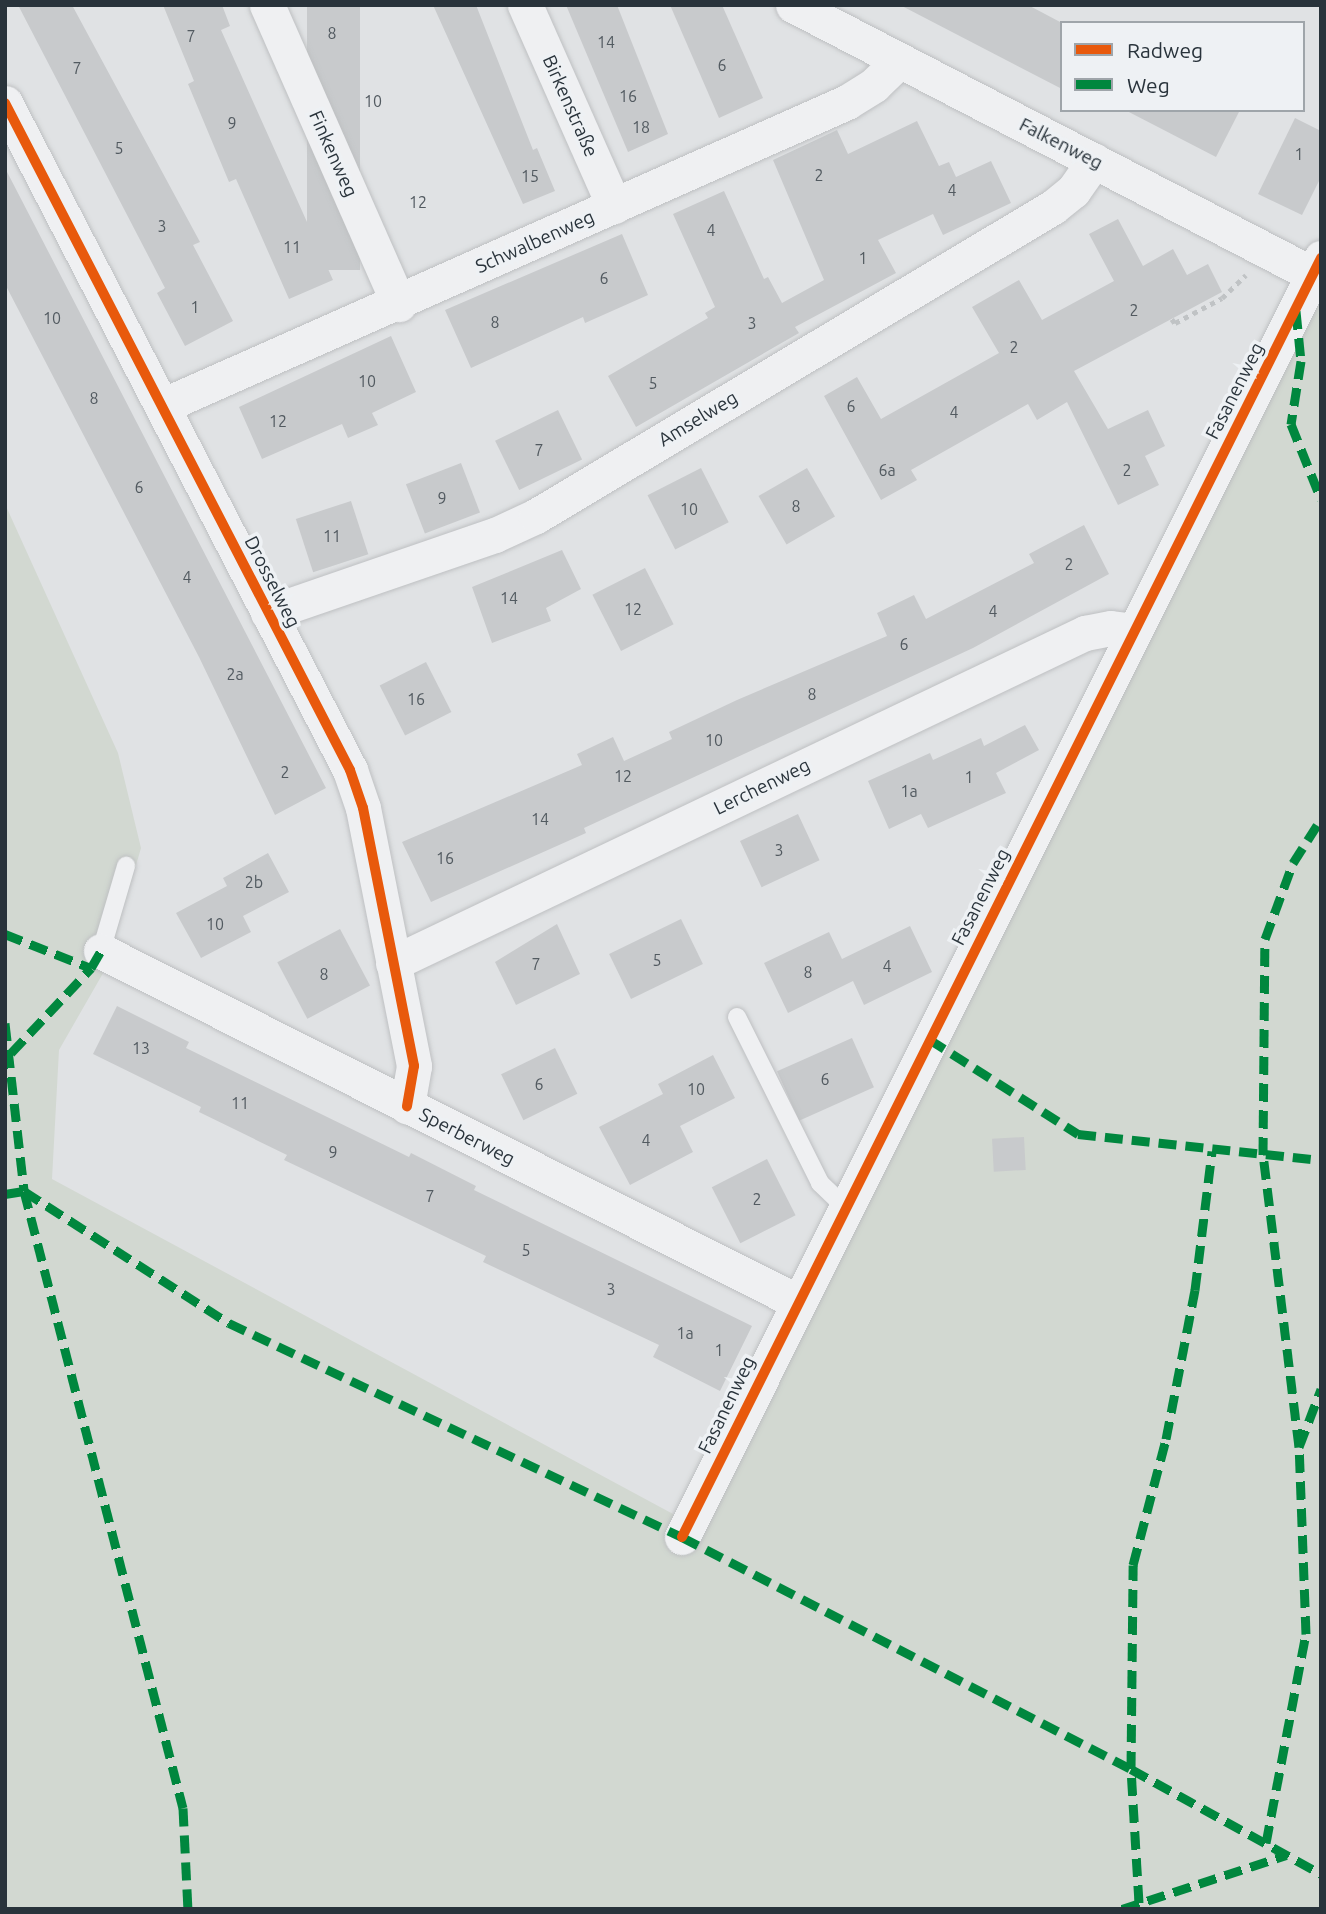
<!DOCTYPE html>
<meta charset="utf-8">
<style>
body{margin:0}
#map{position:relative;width:1326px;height:1914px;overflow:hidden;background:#e0e2e4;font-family:Ubuntu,sans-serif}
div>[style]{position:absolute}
.green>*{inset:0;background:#d2d8d1}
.building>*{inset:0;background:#c8cacc;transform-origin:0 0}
.path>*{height:4.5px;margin-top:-2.25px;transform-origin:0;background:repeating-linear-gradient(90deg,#c0c3c5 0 5px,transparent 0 10px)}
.roads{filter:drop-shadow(0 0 2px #bec0c2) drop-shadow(0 0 2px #bec0c2)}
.service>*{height:18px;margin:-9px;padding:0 9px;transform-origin:9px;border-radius:9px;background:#eff0f2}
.minor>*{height:35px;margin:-17.5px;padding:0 17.5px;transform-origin:17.5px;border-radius:17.5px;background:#eff0f2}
.quiet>*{height:9px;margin-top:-4.5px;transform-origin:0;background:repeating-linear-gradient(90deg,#00873e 0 18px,transparent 0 27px)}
.cycleway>*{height:10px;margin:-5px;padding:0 5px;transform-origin:5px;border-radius:5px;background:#e8590c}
span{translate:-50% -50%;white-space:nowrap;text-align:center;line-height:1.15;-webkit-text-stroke:7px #eef1f4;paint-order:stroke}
.number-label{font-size:16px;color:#525a60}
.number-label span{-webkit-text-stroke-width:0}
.street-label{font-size:19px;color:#29333b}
.frame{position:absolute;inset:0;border:7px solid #29333b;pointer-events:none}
.legend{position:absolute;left:1060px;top:21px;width:245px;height:91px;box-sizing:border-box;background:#eef1f4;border:2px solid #9fa5aa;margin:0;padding:9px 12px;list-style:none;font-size:21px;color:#29333b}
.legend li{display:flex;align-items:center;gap:14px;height:35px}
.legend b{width:35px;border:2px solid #9fa5aa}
</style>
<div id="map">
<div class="green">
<div style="clip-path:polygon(1321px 295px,1321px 1909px,5px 1909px,5px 504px,118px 753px,141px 848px,106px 968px,59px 1050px,52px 1179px,699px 1528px)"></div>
</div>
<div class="building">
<div style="clip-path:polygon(18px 5px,72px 5px,200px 242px,193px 245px,233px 321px,185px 346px,157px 293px,165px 288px)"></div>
<div style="clip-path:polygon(163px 5px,222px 5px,230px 26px,221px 30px,333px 280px,289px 299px,236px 179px,229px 182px,188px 84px,194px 81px)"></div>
<div style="left:307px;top:5px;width:53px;height:265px"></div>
<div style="clip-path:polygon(433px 5px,476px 5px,533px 150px,537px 148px,555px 191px,523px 204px)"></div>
<div style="clip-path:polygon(566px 5px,617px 5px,668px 134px,628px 152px)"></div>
<div style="clip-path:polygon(670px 5px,722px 5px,763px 98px,719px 118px)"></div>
<div style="clip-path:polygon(900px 5px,1028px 5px,1062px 23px,1062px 89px)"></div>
<div style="clip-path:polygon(1125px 110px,1240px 110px,1216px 157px)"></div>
<div style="clip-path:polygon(1295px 118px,1321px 131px,1321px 177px,1302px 215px,1258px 194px)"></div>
<div style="clip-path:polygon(917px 121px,939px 166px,949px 162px,956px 177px,991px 161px,1011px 203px,943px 235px,933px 214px,878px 240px,896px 273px,795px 327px,799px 333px,636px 427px,608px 376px,708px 318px,705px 313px,715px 307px,673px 214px,724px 191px,764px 279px,768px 277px,782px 303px,824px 280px,773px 160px,837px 130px,848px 154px)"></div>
<div style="clip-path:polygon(5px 168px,326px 788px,275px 815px,199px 657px,5px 284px)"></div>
<div style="clip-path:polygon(1118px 219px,1143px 266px,1173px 249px,1187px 275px,1208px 264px,1222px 292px,1074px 371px,1108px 429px,1148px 410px,1165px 446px,1145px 456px,1159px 485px,1118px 505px,1067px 402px,1037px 420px,1028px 404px,911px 470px,917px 480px,881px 500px,824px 396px,857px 377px,881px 419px,999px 353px,972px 307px,1019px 280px,1042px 320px,1114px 281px,1089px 234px)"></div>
<div style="clip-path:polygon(622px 234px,648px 295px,585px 323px,583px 317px,471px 368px,445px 310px)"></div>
<div style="clip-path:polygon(391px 336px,416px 392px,372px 413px,378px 425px,348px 438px,342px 424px,262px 459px,239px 407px)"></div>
<div style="left:558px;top:410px;width:55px;height:70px;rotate:64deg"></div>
<div style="left:461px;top:463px;width:53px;height:59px;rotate:69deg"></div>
<div style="left:701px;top:468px;width:61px;height:60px;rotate:63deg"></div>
<div style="left:807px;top:468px;width:56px;height:56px;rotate:60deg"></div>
<div style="left:351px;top:501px;width:56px;height:58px;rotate:72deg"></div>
<div style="clip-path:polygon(1084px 525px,1109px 574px,973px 648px,584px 828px,586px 833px,431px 902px,402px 842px,582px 765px,577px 754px,613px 737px,624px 761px,672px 739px,669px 732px,737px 700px,887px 636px,877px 613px,914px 595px,926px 619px,1034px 563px,1029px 554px)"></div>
<div style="clip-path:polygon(562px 550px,581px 589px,546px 608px,551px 621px,492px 643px,472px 587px)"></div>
<div style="left:645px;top:568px;width:63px;height:59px;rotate:63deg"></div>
<div style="left:426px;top:662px;width:56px;height:52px;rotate:63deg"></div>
<div style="clip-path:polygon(1025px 725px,1039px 750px,996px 773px,1006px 793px,928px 828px,921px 814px,889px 829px,868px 781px,930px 753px,933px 760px,981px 738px,984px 746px)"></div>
<div style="left:798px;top:814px;width:51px;height:64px;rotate:65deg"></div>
<div style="clip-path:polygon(268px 853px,289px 892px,243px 916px,251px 932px,201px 958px,176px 913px,227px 886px,223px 878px)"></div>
<div style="left:681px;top:919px;width:50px;height:80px;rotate:64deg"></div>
<div style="clip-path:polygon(557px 924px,580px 974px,516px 1005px,495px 962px)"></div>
<div style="clip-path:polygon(910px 926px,932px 972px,864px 1005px,853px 981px,788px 1013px,764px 963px,829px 932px,842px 959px)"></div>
<div style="left:340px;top:929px;width:64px;height:71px;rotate:62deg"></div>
<div style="clip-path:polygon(117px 1006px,189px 1042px,186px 1048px,409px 1157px,411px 1153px,476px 1186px,474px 1190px,752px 1326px,720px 1391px,653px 1357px,659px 1345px,483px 1262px,486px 1256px,284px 1160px,287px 1155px,199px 1112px,201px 1107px,93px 1054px)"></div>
<div style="left:852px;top:1038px;width:54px;height:82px;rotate:66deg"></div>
<div style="left:555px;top:1048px;width:51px;height:60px;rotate:64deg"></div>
<div style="clip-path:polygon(713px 1055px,735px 1098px,680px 1126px,693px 1152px,630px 1185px,599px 1127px,663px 1094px,658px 1084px)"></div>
<div style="left:1024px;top:1137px;width:33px;height:32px;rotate:87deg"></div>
<div style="left:767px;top:1159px;width:63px;height:62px;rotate:63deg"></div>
</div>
<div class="path">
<div style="left:1172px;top:319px;width:5px;rotate:53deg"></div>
<div style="left:1175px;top:323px;width:53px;rotate:-28deg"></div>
<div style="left:1222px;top:298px;width:33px;rotate:-44deg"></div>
</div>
<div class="roads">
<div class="service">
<div style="left:101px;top:951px;width:89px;rotate:-73.6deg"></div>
<div style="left:737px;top:1017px;width:186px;rotate:63.4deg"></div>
<div style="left:820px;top:1183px;width:35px;rotate:44deg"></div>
</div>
<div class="minor">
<div style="left:267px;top:5px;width:327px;rotate:66.2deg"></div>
<div style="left:525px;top:5px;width:220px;rotate:66.1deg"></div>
<div style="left:793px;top:5px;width:585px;rotate:27.4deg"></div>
<div style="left:5px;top:103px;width:751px;rotate:62.65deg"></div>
<div style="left:350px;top:770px;width:40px;rotate:71.1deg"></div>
<div style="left:363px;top:808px;width:263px;rotate:78.8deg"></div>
<div style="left:414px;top:1066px;width:41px;rotate:99.9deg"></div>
<div style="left:162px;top:406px;width:749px;rotate:-23.93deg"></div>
<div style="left:847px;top:102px;width:32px;rotate:-32deg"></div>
<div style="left:874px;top:85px;width:35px;rotate:-44deg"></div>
<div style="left:268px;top:613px;width:240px;rotate:-19deg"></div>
<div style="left:495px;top:535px;width:45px;rotate:-24.9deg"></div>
<div style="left:536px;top:516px;width:602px;rotate:-30.87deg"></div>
<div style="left:1053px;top:207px;width:26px;rotate:-39deg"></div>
<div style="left:1073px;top:191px;width:37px;rotate:-55deg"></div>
<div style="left:101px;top:951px;width:780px;rotate:26.73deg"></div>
<div style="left:393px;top:963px;width:767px;rotate:-25.5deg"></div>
<div style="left:1085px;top:633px;width:26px;rotate:-11deg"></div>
<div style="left:1111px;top:628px;width:23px;rotate:7deg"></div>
<div style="left:682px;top:1537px;width:1430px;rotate:-63.45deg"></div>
</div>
</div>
<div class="quiet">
<div style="left:1296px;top:311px;width:50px;rotate:84.3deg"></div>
<div style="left:1301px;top:361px;width:64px;rotate:99deg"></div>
<div style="left:1291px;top:424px;width:81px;rotate:68.2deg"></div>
<div style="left:5px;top:934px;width:92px;rotate:21.6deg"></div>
<div style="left:5px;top:1023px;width:169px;rotate:83.5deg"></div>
<div style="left:24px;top:1191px;width:637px;rotate:75.55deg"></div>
<div style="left:183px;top:1808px;width:101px;rotate:87.2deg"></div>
<div style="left:929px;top:1039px;width:177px;rotate:32.5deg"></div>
<div style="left:1078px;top:1134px;width:244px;rotate:6.1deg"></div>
<div style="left:11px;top:1053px;width:117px;rotate:-46.7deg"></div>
<div style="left:91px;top:968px;width:20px;rotate:-60deg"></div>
<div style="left:5px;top:1194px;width:19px;rotate:-9deg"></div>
<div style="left:24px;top:1191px;width:244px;rotate:32.8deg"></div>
<div style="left:229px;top:1323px;width:501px;rotate:25.29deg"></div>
<div style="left:682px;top:1537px;width:505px;rotate:27.33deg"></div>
<div style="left:1131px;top:1769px;width:217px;rotate:28.9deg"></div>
<div style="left:1299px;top:1447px;width:294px;rotate:-97deg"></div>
<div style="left:1263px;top:1155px;width:216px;rotate:-89.5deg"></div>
<div style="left:1265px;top:939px;width:81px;rotate:-69.8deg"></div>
<div style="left:1293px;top:863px;width:52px;rotate:-57.5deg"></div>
<div style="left:1266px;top:1843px;width:213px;rotate:-79.2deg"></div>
<div style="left:1306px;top:1634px;width:187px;rotate:-92.1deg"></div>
<div style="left:1299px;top:1447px;width:62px;rotate:-69.2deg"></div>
<div style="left:1139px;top:1903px;width:134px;rotate:-93.4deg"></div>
<div style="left:1131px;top:1769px;width:204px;rotate:-89.4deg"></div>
<div style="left:1133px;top:1565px;width:130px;rotate:-75.3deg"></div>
<div style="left:1166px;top:1439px;width:152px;rotate:-79deg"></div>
<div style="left:1195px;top:1290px;width:140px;rotate:-83deg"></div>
<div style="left:1122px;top:1909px;width:173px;rotate:-18.2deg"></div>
</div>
<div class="cycleway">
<div style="left:5px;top:103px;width:751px;rotate:62.65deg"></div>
<div style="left:350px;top:770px;width:40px;rotate:71.1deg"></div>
<div style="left:363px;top:808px;width:263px;rotate:78.8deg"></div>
<div style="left:414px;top:1066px;width:41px;rotate:99.9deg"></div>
<div style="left:682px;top:1537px;width:1430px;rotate:-63.45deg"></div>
</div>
<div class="number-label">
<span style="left:332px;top:33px">8</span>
<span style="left:191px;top:36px">7</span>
<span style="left:606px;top:42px">14</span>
<span style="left:722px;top:65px">6</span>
<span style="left:77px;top:68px">7</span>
<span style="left:628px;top:96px">16</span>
<span style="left:373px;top:101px">10</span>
<span style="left:232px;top:123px">9</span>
<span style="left:641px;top:127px">18</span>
<span style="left:119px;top:148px">5</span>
<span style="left:1299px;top:154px">1</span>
<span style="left:819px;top:175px">2</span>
<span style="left:530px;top:176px">15</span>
<span style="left:952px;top:190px">4</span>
<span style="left:418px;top:202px">12</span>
<span style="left:162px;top:226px">3</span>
<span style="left:711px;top:230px">4</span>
<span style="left:292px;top:247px">11</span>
<span style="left:863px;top:258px">1</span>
<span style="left:604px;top:278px">6</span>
<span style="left:195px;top:307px">1</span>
<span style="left:1134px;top:310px">2</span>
<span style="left:52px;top:318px">10</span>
<span style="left:495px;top:322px">8</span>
<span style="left:752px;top:323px">3</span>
<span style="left:1014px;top:347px">2</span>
<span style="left:367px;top:381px">10</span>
<span style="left:653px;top:383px">5</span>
<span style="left:94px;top:398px">8</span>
<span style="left:851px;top:406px">6</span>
<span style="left:954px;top:412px">4</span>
<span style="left:278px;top:421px">12</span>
<span style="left:539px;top:450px">7</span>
<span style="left:887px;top:470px">6a</span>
<span style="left:1127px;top:470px">2</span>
<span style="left:139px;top:487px">6</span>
<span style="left:442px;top:498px">9</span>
<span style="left:796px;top:506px">8</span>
<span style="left:689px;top:509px">10</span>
<span style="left:332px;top:536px">11</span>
<span style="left:1069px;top:564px">2</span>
<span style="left:187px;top:577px">4</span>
<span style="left:509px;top:598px">14</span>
<span style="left:633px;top:609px">12</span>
<span style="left:993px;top:611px">4</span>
<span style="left:904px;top:644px">6</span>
<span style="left:235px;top:674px">2a</span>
<span style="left:812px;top:694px">8</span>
<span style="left:416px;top:699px">16</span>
<span style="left:714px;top:740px">10</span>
<span style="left:285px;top:772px">2</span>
<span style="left:623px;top:776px">12</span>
<span style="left:969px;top:777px">1</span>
<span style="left:909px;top:791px">1a</span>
<span style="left:540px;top:819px">14</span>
<span style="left:779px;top:850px">3</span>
<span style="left:445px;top:858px">16</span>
<span style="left:254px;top:882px">2b</span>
<span style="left:215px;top:924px">10</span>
<span style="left:657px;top:960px">5</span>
<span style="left:536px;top:964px">7</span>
<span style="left:887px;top:966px">4</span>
<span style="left:808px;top:972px">8</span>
<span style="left:324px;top:974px">8</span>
<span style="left:141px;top:1048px">13</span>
<span style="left:825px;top:1079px">6</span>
<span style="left:539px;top:1084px">6</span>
<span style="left:696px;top:1089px">10</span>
<span style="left:240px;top:1103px">11</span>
<span style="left:646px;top:1140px">4</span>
<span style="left:333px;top:1152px">9</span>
<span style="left:430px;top:1196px">7</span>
<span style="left:757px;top:1199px">2</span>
<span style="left:526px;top:1250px">5</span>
<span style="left:611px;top:1289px">3</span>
<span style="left:685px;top:1333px">1a</span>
<span style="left:719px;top:1350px">1</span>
</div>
<div class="street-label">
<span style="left:570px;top:106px;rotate:66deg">Birkenstraße</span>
<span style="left:1061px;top:144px;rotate:27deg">Falkenweg</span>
<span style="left:333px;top:154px;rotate:66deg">Finkenweg</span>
<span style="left:535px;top:242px;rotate:-24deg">Schwalbenweg</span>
<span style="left:1235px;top:391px;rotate:-63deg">Fasanenweg</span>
<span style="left:698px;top:419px;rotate:-31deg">Amselweg</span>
<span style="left:272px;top:582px;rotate:63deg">Drosselweg</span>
<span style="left:762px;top:787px;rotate:-26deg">Lerchenweg</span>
<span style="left:981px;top:897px;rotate:-63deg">Fasanenweg</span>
<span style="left:467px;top:1137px;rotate:27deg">Sperberweg</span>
<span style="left:727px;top:1405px;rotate:-64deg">Fasanenweg</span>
</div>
<div class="frame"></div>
<ul class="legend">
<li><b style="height:9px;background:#e8590c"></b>Radweg</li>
<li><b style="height:9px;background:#00873e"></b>Weg</li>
</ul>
</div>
